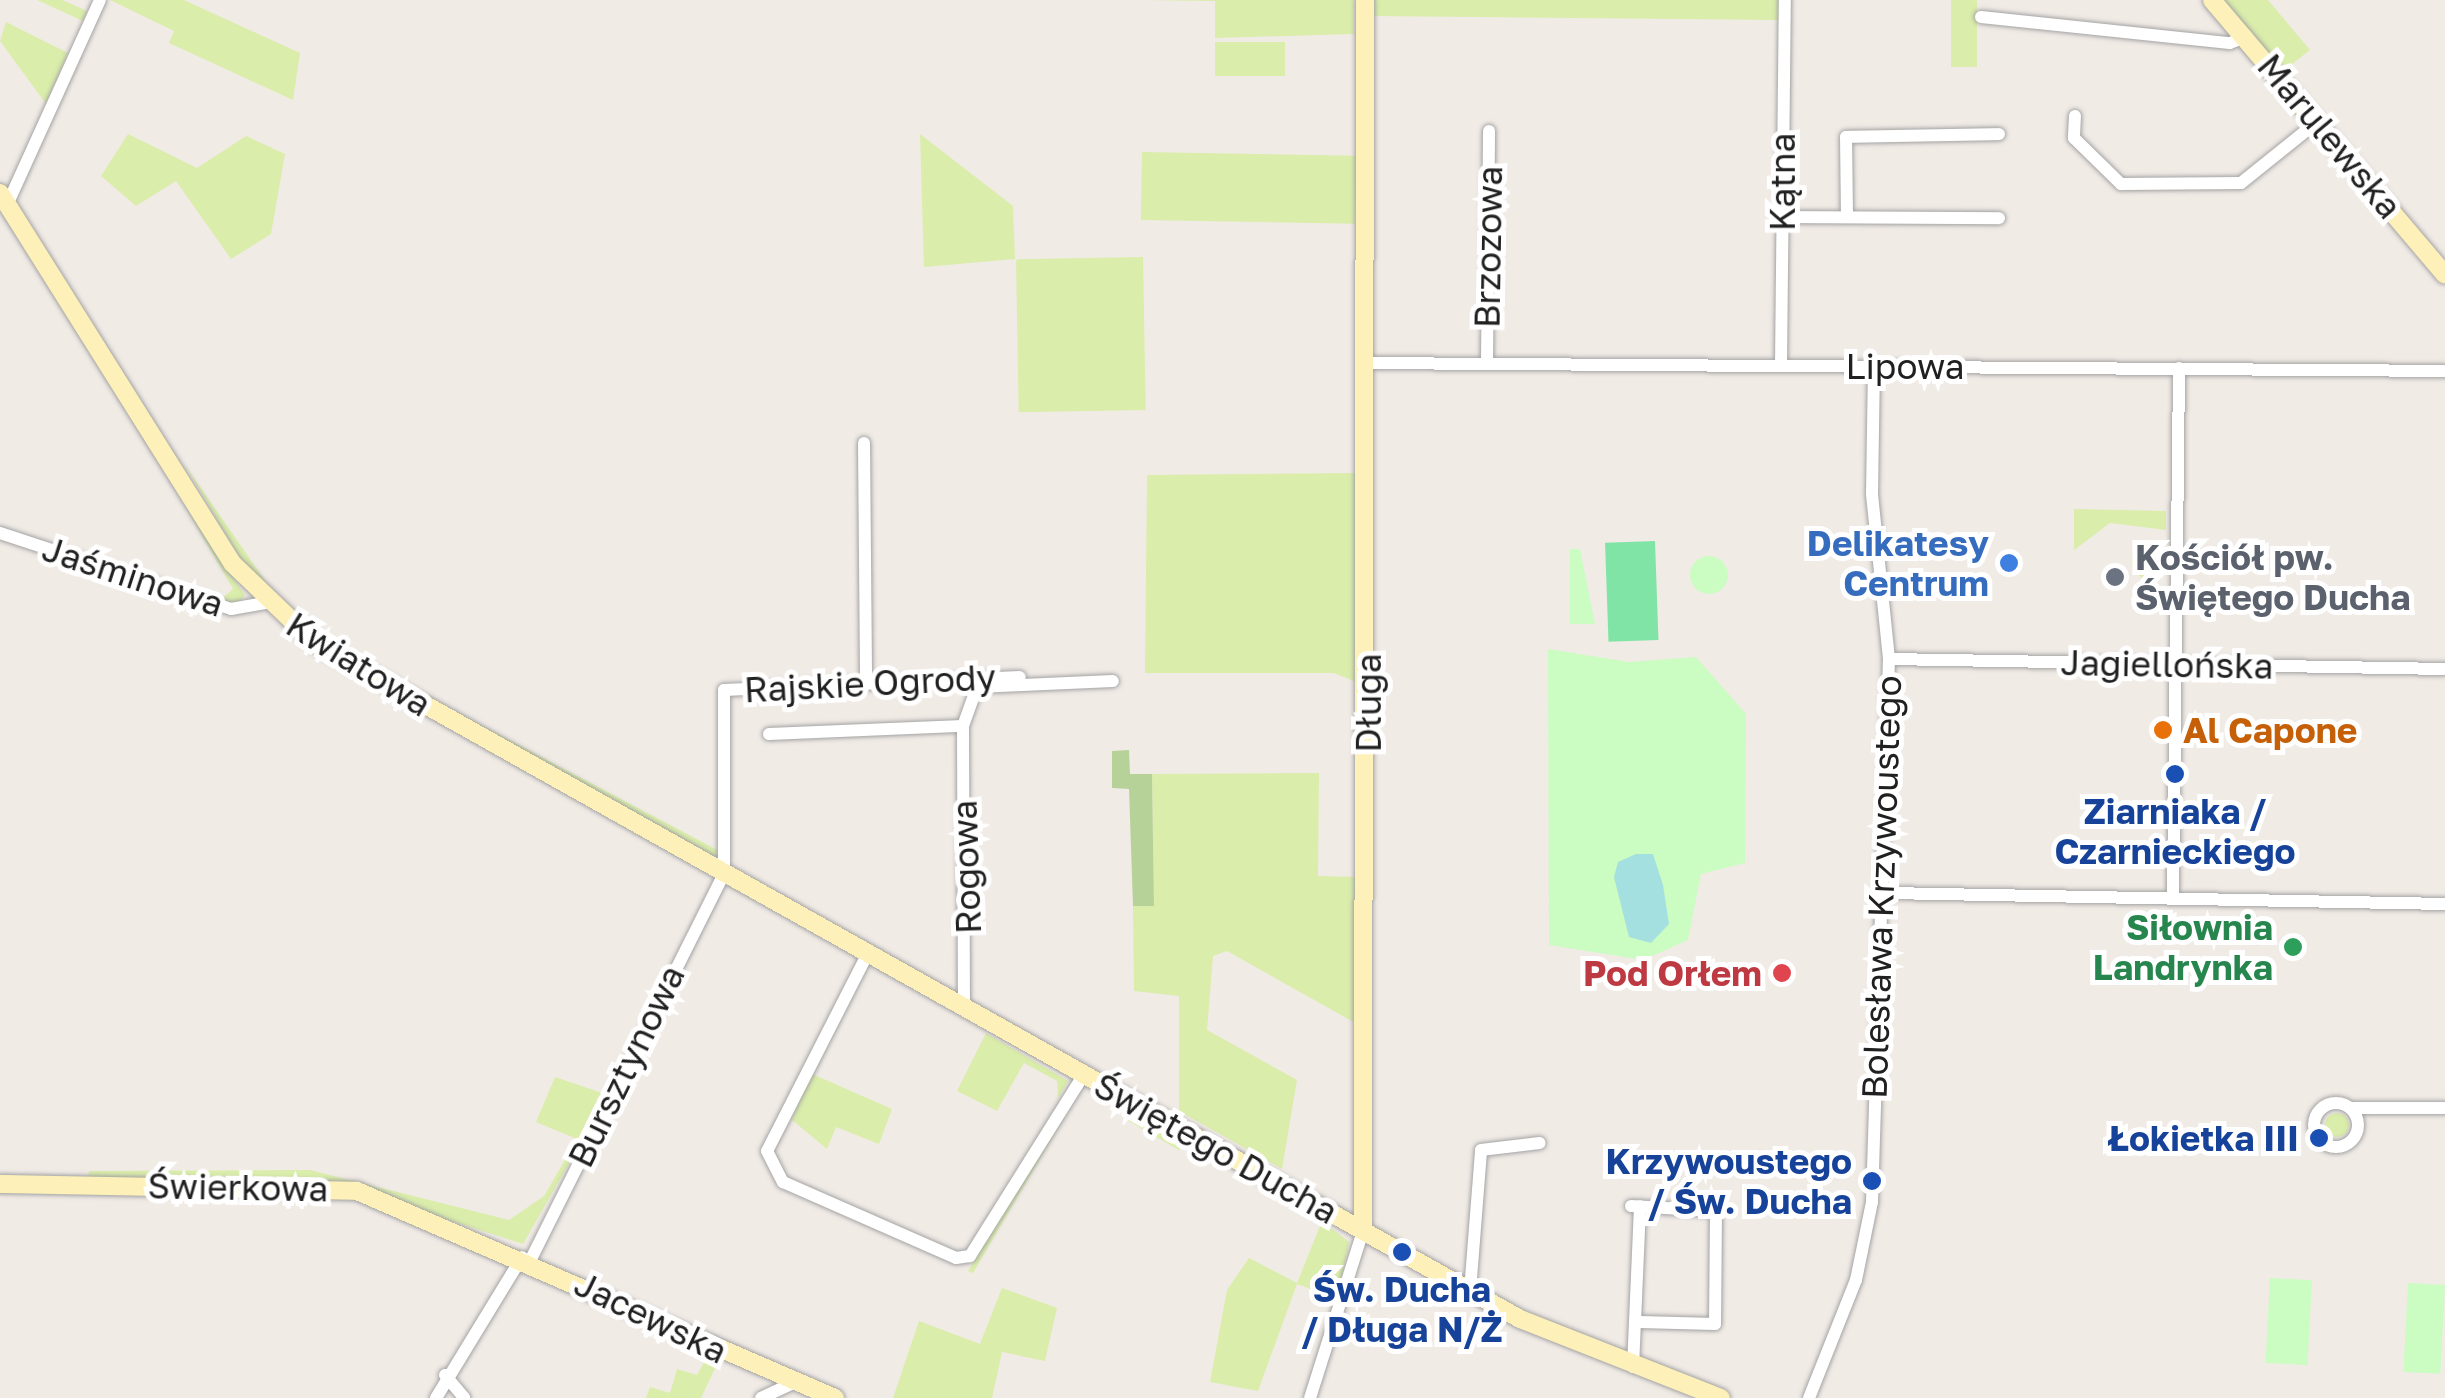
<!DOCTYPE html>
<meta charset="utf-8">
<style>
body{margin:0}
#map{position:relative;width:2445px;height:1398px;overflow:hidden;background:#f1ebe6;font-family:"Golos Text",sans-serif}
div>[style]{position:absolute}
.grass>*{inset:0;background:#daedaa;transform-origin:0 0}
.round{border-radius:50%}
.forest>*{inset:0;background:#b7d299}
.park>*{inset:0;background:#cbfcc2;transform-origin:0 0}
.pitch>*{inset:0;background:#81e4a7;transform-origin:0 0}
.water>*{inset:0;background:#a5e0e1}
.roads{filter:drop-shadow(0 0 2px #a4a4a4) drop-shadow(0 0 2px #a4a4a4)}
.street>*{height:12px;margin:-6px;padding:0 6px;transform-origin:6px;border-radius:6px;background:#fff}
.street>.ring{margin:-6px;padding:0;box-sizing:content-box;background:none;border:12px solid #fff;border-radius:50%}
.secondary>*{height:18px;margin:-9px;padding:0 9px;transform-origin:9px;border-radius:9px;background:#fdf1b9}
.dots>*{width:28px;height:28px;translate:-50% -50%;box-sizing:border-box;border:5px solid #fff;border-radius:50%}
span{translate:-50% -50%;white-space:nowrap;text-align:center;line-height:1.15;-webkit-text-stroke:10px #fff;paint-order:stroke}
.street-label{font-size:35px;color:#202020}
.shop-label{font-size:35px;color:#366cbe;font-weight:700}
.right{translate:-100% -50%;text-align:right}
.worship-label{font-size:35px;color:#5b616d;font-weight:700}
.left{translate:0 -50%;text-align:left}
.food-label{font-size:35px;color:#c56008;font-weight:700}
.transit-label{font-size:35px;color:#164399;font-weight:700}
.leisure-label{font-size:35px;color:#27864d;font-weight:700}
.health-label{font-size:35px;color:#be3a42;font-weight:700}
</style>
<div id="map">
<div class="grass">
<div style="clip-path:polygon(37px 0,62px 0,87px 11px,83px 21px)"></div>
<div style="clip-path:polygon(110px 0,184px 0,300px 53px,293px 100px,169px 43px,174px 31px)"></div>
<div style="clip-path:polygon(1141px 0,1354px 0,1354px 34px,1215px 38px,1215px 1px)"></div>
<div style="clip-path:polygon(1371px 0,1779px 0,1779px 20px,1371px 16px)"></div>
<div style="left:1951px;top:0;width:26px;height:67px"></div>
<div style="clip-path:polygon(2222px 0,2268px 0,2310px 50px,2283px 71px)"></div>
<div style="clip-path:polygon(6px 22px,68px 53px,46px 104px,0 41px)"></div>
<div style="left:1285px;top:42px;width:34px;height:70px;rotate:90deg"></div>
<div style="clip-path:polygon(128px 134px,197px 168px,246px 136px,285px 154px,271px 234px,231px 259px,176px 181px,136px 206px,101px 176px)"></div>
<div style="clip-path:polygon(920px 134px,1013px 206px,1015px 259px,924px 267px)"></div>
<div style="left:1142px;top:152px;width:214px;height:68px;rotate:1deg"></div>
<div style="left:1143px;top:257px;width:153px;height:127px;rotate:89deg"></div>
<div style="clip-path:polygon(183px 462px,273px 592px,317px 630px,442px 703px,314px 635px,250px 575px)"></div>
<div style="clip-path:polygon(1358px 473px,1356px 682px,1334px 673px,1145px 673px,1147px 475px)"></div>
<div style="clip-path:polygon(186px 509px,245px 595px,237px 605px,133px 572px,221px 599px,233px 589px)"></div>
<div style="clip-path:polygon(2074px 509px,2166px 511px,2166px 530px,2110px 523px,2074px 550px)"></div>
<div class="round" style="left:2132px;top:545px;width:34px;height:34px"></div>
<div style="clip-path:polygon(453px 710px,725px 854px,722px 860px,457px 718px)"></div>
<div style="clip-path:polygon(1319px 773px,1318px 876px,1358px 877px,1357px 1024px,1227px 951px,1213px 956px,1207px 1030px,1297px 1080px,1282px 1169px,1179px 1111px,1179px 996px,1134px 991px,1133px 906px,1154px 905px,1152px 774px)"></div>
<div style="clip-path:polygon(986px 1033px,1068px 1081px,1058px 1098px,1057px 1081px,1024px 1063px,997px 1111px,957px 1091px)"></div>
<div style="clip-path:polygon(810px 1073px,892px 1109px,879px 1144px,836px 1127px,827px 1149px,792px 1120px)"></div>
<div style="clip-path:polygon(555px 1077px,608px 1095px,523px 1244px,325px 1181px,88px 1179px,89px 1171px,310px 1170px,509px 1220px,544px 1196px,577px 1139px,536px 1122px)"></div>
<div style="clip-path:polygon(1083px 1086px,973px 1273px,968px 1271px)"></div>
<div class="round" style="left:2325px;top:1113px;width:24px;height:24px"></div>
<div style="left:1131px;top:1113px;width:60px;height:8px;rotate:30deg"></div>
<div style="clip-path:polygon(1322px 1221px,1349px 1242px,1338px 1299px,1297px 1284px,1258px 1391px,1210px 1382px,1227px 1290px,1249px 1258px,1297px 1283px)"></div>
<div style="clip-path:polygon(1002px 1288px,1057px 1308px,1045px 1361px,1002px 1352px,992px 1398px,893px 1398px,919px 1321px,980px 1344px)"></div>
<div style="clip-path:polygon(708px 1355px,719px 1360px,701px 1398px,646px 1398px,650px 1387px,670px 1393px,677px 1369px,697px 1375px)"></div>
</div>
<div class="forest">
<div style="clip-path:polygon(1129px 750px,1130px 774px,1152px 774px,1154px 906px,1133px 906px,1129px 789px,1112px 788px,1112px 751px)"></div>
</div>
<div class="park">
<div style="clip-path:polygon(1570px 549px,1580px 549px,1595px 624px,1570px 624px)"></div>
<div class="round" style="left:1690px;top:556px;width:38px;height:38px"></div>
<div style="clip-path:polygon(1548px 649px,1629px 662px,1696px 657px,1746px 714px,1745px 863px,1701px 874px,1688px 940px,1643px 960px,1549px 945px)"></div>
<div style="left:2270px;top:1278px;width:42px;height:85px;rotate:3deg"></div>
<div style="left:2408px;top:1283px;width:37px;height:89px;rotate:3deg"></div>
</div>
<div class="pitch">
<div style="left:1655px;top:541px;width:99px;height:50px;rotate:88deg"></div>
</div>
<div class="water">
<div style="clip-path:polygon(1636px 854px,1653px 854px,1663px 885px,1669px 924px,1651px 943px,1629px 937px,1614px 877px,1618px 862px)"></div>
</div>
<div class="roads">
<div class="street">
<div style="left:1981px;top:17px;width:250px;rotate:6deg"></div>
<div style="left:2230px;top:43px;width:18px;rotate:-22deg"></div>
<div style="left:2075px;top:116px;width:22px;rotate:93deg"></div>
<div style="left:2074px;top:138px;width:66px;rotate:44.4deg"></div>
<div style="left:2121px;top:184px;width:120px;rotate:-0.5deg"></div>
<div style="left:2241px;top:183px;width:99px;rotate:-38.8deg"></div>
<div style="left:7px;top:205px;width:225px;rotate:-65.6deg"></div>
<div style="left:1783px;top:217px;width:216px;rotate:0.3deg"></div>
<div style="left:1847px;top:217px;width:80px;rotate:-90.7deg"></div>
<div style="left:1846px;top:137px;width:153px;rotate:-1.1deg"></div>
<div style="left:1365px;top:363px;width:1080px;rotate:0.42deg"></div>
<div style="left:1487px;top:364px;width:233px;rotate:-89.5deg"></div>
<div style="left:1781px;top:365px;width:365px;rotate:-89.4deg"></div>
<div style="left:864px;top:443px;width:237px;rotate:89.5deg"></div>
<div style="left:0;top:533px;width:243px;rotate:18.2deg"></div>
<div style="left:231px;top:609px;width:36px;rotate:-10deg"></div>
<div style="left:1889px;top:659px;width:556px;rotate:1.03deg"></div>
<div style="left:963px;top:726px;width:41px;rotate:-70.3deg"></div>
<div style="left:977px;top:687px;width:136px;rotate:-2.5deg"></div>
<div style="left:769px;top:734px;width:194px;rotate:-2.4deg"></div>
<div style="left:963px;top:726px;width:281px;rotate:89.8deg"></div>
<div style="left:1888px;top:893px;width:557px;rotate:1.13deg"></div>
<div style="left:2173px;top:899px;width:531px;rotate:-89.35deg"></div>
<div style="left:868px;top:953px;width:222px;rotate:117deg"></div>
<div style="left:767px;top:1151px;width:35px;rotate:63deg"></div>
<div style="left:783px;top:1182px;width:189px;rotate:23.7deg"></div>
<div style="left:956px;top:1258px;width:14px;rotate:-8deg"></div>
<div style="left:970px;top:1256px;width:215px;rotate:-57.9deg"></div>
<div class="ring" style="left:2314px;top:1103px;width:32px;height:32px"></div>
<div style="left:2351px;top:1108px;width:94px"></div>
<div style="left:1631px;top:1206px;width:85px;rotate:3.4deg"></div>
<div style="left:1716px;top:1211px;width:113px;rotate:90.5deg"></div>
<div style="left:1715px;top:1324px;width:75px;rotate:-178.5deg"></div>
<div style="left:530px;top:1261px;width:434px;rotate:-63.4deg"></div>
<div style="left:724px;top:873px;width:183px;rotate:-90deg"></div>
<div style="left:724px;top:690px;width:296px;rotate:-2.5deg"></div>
<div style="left:1470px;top:1291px;width:141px;rotate:-85.5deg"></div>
<div style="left:1481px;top:1150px;width:59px;rotate:-6.8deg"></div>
<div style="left:1633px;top:1367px;width:161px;rotate:-87.5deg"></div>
<div style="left:445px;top:1375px;width:30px;rotate:50deg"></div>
<div style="left:436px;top:1398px;width:165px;rotate:-58.6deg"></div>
<div style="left:761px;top:1398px;width:33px;rotate:-25deg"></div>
<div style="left:1310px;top:1398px;width:175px;rotate:-72.4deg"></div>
<div style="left:1809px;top:1398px;width:127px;rotate:-68.3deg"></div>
<div style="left:1856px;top:1280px;width:80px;rotate:-78.4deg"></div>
<div style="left:1872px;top:1202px;width:543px;rotate:-88.21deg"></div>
<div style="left:1889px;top:659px;width:166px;rotate:-95.9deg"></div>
<div style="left:1872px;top:494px;width:128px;rotate:-89.1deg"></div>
</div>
<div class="secondary">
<div style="left:2212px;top:0;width:360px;rotate:49.7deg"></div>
<div style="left:0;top:193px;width:438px;rotate:57.9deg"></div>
<div style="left:233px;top:564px;width:114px;rotate:43.9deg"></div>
<div style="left:315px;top:643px;width:1382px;rotate:29.29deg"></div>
<div style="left:1520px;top:1319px;width:216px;rotate:21.5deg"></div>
<div style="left:0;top:1184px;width:357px;rotate:1.1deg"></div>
<div style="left:357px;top:1191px;width:521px;rotate:23.42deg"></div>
<div style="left:1363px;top:1231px;width:1231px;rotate:-89.91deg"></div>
</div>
</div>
<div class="dots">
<div style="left:2009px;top:563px;background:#3f7fe0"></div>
<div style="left:2115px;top:577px;background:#6b7280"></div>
<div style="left:2163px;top:730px;background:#e8710a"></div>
<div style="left:2175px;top:774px;background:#1a4fb4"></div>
<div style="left:2293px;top:947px;background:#2e9e5b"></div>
<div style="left:1782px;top:973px;background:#e0444e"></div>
<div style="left:2319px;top:1138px;background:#1a4fb4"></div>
<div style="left:1872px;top:1181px;background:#1a4fb4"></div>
<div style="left:1402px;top:1252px;background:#1a4fb4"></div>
</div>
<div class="street-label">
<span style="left:2330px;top:136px;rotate:50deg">Marulewska</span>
<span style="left:1782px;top:182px;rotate:-90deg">Kątna</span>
<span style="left:1488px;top:247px;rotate:-89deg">Brzozowa</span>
<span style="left:1905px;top:366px">Lipowa</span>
<span style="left:133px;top:576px;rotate:18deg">Jaśminowa</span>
<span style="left:359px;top:664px;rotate:32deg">Kwiatowa</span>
<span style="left:2167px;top:664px;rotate:1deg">Jagiellońska</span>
<span style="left:870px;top:683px;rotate:-3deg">Rajskie Ogrody</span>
<span style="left:1368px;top:703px;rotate:-90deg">Długa</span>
<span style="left:966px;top:867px;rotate:-92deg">Rogowa</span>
<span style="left:1881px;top:887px;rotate:-88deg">Bolesława Krzywoustego</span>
<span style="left:626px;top:1066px;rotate:-64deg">Bursztynowa</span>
<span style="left:1216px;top:1148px;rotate:29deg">Świętego Ducha</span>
<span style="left:238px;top:1187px;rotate:1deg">Świerkowa</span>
<span style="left:651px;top:1317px;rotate:26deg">Jacewska</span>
</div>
<div class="shop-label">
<span class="right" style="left:1989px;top:563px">Delikatesy<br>Centrum</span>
</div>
<div class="worship-label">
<span class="left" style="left:2135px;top:577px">Kościół pw.<br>Świętego Ducha</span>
</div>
<div class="food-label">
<span class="left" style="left:2183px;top:730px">Al Capone</span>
</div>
<div class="transit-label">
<span style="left:2175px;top:831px">Ziarniaka /<br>Czarnieckiego</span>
<span class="right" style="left:2299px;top:1138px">Łokietka III</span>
<span class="right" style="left:1852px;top:1181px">Krzywoustego<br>/ Św. Ducha</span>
<span style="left:1402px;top:1309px">Św. Ducha<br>/ Długa N/Ż</span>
</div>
<div class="leisure-label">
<span class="right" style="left:2273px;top:947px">Siłownia<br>Landrynka</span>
</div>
<div class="health-label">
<span class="right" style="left:1762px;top:973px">Pod Orłem</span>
</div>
</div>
